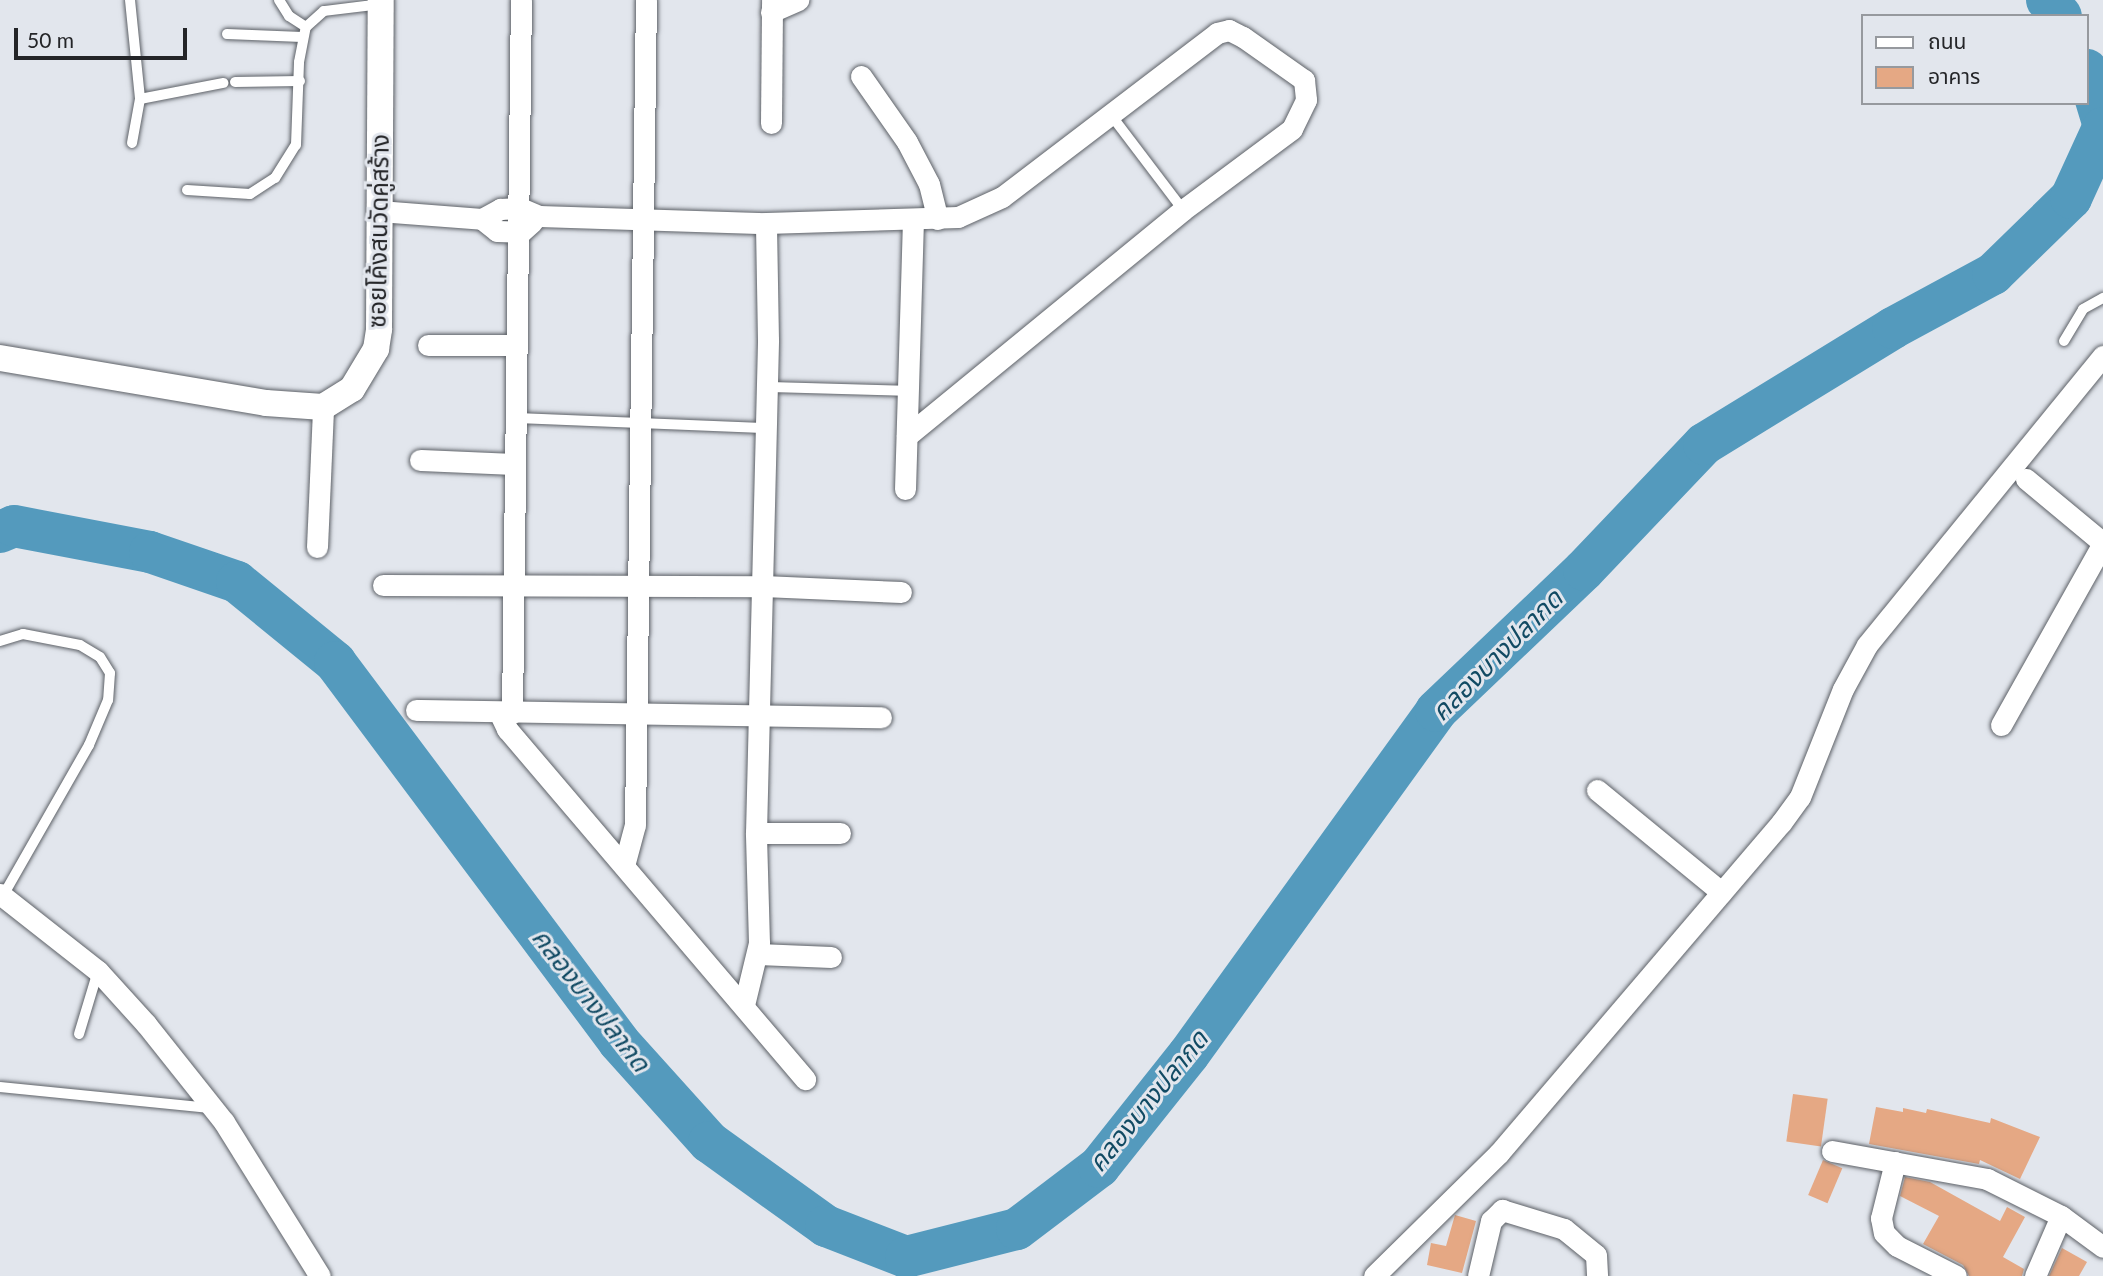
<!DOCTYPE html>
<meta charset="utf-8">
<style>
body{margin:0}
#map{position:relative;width:2103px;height:1276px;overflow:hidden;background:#e2e6ed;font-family:Lato,"Noto Sans Thai",sans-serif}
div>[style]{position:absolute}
.river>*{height:42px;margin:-21px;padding:0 21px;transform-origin:21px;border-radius:21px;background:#549abd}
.building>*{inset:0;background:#e5a884;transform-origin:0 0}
.roads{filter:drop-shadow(0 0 2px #5d6167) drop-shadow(0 0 2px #5d6167)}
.service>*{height:10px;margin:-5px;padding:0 5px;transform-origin:5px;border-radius:5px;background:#fff}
.minor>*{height:21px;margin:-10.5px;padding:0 10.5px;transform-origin:10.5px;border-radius:10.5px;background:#fff}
.tertiary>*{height:26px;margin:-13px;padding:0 13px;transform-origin:13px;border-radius:13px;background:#fff}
span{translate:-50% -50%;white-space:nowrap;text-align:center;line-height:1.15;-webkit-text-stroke:6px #e2e6ed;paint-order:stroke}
.street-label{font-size:24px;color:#242528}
.water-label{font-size:26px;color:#114a63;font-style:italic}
.legend{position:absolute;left:1861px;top:14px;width:228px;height:91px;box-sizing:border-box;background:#e2e6ed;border:2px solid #96999e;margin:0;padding:9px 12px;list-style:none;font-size:21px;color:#242528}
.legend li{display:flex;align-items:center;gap:14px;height:35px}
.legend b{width:35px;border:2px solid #96999e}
.scale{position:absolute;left:14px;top:28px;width:173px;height:32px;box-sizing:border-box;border:4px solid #242528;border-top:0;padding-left:9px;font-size:21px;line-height:24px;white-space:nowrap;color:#242528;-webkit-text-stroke:5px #e2e6ed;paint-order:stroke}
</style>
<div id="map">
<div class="river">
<div style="left:2047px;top:0;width:21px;rotate:49deg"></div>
<div style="left:2087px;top:70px;width:55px;rotate:73.2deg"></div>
<div style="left:0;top:532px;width:15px;rotate:-23deg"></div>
<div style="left:14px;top:526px;width:138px;rotate:10.8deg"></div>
<div style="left:150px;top:552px;width:92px;rotate:19deg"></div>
<div style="left:237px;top:582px;width:127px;rotate:39.2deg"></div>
<div style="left:335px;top:662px;width:474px;rotate:53.2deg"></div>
<div style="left:619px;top:1042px;width:135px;rotate:48deg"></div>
<div style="left:709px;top:1142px;width:144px;rotate:35.7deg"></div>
<div style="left:826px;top:1226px;width:86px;rotate:21.2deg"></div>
<div style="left:906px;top:1257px;width:114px;rotate:-14.2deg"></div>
<div style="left:1017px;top:1229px;width:103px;rotate:-37.1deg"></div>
<div style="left:1099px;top:1167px;width:144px;rotate:-51.5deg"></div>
<div style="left:1189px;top:1054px;width:423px;rotate:-54.2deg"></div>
<div style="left:1436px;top:711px;width:204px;rotate:-43.6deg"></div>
<div style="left:1584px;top:570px;width:174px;rotate:-46.4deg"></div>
<div style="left:1704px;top:444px;width:222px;rotate:-31.5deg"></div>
<div style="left:1893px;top:328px;width:114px;rotate:-28.4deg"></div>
<div style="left:1993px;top:274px;width:109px;rotate:-44.3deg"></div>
<div style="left:2071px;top:198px;width:77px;rotate:-65.4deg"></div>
</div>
<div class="building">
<div style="left:1793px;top:1094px;width:35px;height:48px;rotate:8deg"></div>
<div style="clip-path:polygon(1876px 1107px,1903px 1112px,1903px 1108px,1926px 1113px,1927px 1109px,1990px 1123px,1991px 1118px,2040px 1137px,2020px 1179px,1980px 1160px,1979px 1164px,1869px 1144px)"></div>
<div style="left:1823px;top:1160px;width:21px;height:38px;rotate:23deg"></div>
<div style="clip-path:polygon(1905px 1177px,1930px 1182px,2000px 1221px,2007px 1207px,2025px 1217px,2003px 1257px,2024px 1269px,2022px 1276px,1969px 1276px,1963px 1265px,1923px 1244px,1939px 1216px,1900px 1196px)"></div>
<div style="clip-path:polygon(1455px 1215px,1476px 1221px,1462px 1273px,1427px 1265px,1431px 1243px,1446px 1246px)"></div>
<div style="clip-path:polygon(2062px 1248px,2087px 1262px,2079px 1276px,2049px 1276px)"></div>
</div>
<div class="roads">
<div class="service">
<div style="left:130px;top:0;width:100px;rotate:84.2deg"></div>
<div style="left:279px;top:0;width:19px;rotate:58deg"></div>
<div style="left:289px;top:16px;width:20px;rotate:33deg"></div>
<div style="left:227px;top:34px;width:75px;rotate:2.3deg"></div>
<div style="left:235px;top:82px;width:65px;rotate:-0.9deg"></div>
<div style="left:1111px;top:115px;width:119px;rotate:52.8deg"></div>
<div style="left:132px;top:143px;width:45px;rotate:-79.7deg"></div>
<div style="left:140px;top:99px;width:85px;rotate:-10.9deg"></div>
<div style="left:187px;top:190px;width:63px;rotate:3.6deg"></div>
<div style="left:250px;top:194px;width:30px;rotate:-33deg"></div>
<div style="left:275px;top:178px;width:39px;rotate:-58deg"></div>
<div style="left:296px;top:145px;width:83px;rotate:-87.9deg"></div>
<div style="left:299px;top:62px;width:36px;rotate:-79deg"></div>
<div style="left:306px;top:27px;width:24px;rotate:-42deg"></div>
<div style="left:324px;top:11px;width:57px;rotate:-7deg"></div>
<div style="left:2064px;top:341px;width:37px;rotate:-59deg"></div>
<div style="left:2083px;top:309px;width:23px;rotate:-29deg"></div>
<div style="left:766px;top:387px;width:142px;rotate:1.6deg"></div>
<div style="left:516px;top:418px;width:248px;rotate:2.3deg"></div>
<div style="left:0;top:641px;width:24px;rotate:-17deg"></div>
<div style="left:23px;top:634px;width:58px;rotate:10.9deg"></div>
<div style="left:80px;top:645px;width:23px;rotate:31deg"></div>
<div style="left:100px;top:657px;width:19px;rotate:58deg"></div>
<div style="left:110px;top:673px;width:27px;rotate:94deg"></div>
<div style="left:108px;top:700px;width:49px;rotate:112.9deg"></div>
<div style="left:89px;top:745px;width:174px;rotate:119.7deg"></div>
<div style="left:79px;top:1034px;width:66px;rotate:-73.2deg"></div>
<div style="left:0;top:1087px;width:211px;rotate:5.7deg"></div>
</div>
<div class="minor">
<div style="left:771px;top:12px;width:30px;rotate:-24deg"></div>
<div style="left:861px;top:76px;width:80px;rotate:55.1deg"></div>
<div style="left:907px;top:142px;width:47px;rotate:62.4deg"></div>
<div style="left:929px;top:184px;width:36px;rotate:76deg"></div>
<div style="left:771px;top:123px;width:123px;rotate:-89.5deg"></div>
<div style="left:379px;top:211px;width:103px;rotate:4.4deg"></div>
<div style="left:482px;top:219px;width:21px;rotate:-29deg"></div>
<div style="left:500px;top:209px;width:20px;rotate:-3deg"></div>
<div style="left:520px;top:208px;width:21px;rotate:23deg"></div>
<div style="left:539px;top:216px;width:227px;rotate:1.8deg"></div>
<div style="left:766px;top:223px;width:192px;rotate:-1.8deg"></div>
<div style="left:958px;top:217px;width:48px;rotate:-24.4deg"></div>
<div style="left:1002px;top:197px;width:270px;rotate:-37.3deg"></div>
<div style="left:1217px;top:33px;width:12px;rotate:-14deg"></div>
<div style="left:1229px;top:30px;width:16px;rotate:27deg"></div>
<div style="left:1243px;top:37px;width:75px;rotate:35.2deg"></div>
<div style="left:1304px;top:80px;width:20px;rotate:84deg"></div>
<div style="left:1306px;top:100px;width:32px;rotate:116deg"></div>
<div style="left:1292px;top:129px;width:136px;rotate:143.4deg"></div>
<div style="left:1183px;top:210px;width:357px;rotate:140.7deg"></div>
<div style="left:482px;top:219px;width:19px;rotate:39deg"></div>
<div style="left:497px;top:231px;width:24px;rotate:2deg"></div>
<div style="left:521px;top:232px;width:15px;rotate:-42deg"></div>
<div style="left:428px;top:345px;width:88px"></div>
<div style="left:420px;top:460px;width:95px;rotate:2.4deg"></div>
<div style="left:2026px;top:479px;width:100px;rotate:39.7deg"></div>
<div style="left:905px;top:489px;width:268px;rotate:-88.3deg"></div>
<div style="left:317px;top:547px;width:140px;rotate:-87.5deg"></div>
<div style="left:383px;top:585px;width:380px;rotate:0.2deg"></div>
<div style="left:763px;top:586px;width:138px;rotate:2.5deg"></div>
<div style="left:416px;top:710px;width:465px;rotate:0.9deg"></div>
<div style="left:512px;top:713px;width:713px;rotate:-89.28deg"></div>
<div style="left:500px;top:714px;width:17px;rotate:65deg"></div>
<div style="left:507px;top:729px;width:460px;rotate:49.6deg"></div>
<div style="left:2001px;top:725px;width:209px;rotate:-60.7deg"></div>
<div style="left:1597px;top:790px;width:161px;rotate:39.4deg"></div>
<div style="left:756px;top:833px;width:84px"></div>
<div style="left:625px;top:862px;width:38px;rotate:-75deg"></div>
<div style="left:635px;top:825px;width:825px;rotate:-89.24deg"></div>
<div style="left:0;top:894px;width:125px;rotate:38.2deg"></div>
<div style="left:98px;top:971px;width:72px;rotate:47.8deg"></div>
<div style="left:146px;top:1024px;width:125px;rotate:51.5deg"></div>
<div style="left:224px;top:1122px;width:181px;rotate:58.1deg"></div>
<div style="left:758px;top:954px;width:73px;rotate:2.4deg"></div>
<div style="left:744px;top:1005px;width:64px;rotate:-76.4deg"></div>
<div style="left:759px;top:943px;width:110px;rotate:-91.6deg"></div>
<div style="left:756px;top:833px;width:493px;rotate:-88.6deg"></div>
<div style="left:768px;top:340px;width:117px;rotate:-91deg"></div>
<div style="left:1832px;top:1151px;width:158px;rotate:10.2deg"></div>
<div style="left:1987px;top:1179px;width:83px;rotate:26.6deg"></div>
<div style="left:2061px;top:1216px;width:52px;rotate:36.4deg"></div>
<div style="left:1895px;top:1162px;width:58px;rotate:104deg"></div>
<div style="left:1881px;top:1218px;width:15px;rotate:79deg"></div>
<div style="left:1884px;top:1233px;width:18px;rotate:45deg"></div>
<div style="left:1897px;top:1246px;width:66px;rotate:27deg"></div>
<div style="left:1374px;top:1276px;width:175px;rotate:-44.5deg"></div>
<div style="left:1499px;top:1153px;width:434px;rotate:-49.5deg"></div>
<div style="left:1781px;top:823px;width:32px;rotate:-54deg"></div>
<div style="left:1800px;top:797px;width:116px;rotate:-68.3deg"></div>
<div style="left:1843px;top:689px;width:50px;rotate:-61.4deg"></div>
<div style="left:1867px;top:645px;width:373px;rotate:-50.8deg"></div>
<div style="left:1478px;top:1276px;width:57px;rotate:-76.7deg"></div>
<div style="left:1491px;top:1221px;width:16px;rotate:-45deg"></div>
<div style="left:1502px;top:1210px;width:65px;rotate:17deg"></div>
<div style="left:1564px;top:1229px;width:41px;rotate:39.1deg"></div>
<div style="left:1596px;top:1255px;width:21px;rotate:87deg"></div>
<div style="left:2035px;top:1276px;width:65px;rotate:-66.6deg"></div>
</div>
<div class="tertiary">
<div style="left:0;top:358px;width:270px;rotate:9.6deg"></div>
<div style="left:266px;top:403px;width:57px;rotate:4deg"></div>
<div style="left:323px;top:407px;width:34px;rotate:-32deg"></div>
<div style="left:352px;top:389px;width:47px;rotate:-59deg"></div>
<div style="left:376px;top:349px;width:20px;rotate:-81deg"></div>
<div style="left:379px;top:329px;width:329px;rotate:-89.7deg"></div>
</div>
</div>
<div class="street-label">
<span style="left:378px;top:231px;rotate:-89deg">ซอยโค้งสนวัดคู่สร้าง</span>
</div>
<div class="water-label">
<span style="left:1497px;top:655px;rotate:-45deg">คลองบางปลากด</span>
<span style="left:591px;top:1000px;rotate:52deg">คลองบางปลากด</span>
<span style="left:1148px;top:1101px;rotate:-51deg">คลองบางปลากด</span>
</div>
<ul class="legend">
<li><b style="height:9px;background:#fff"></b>ถนน</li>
<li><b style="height:19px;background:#e5a884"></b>อาคาร</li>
</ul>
<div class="scale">50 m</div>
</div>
